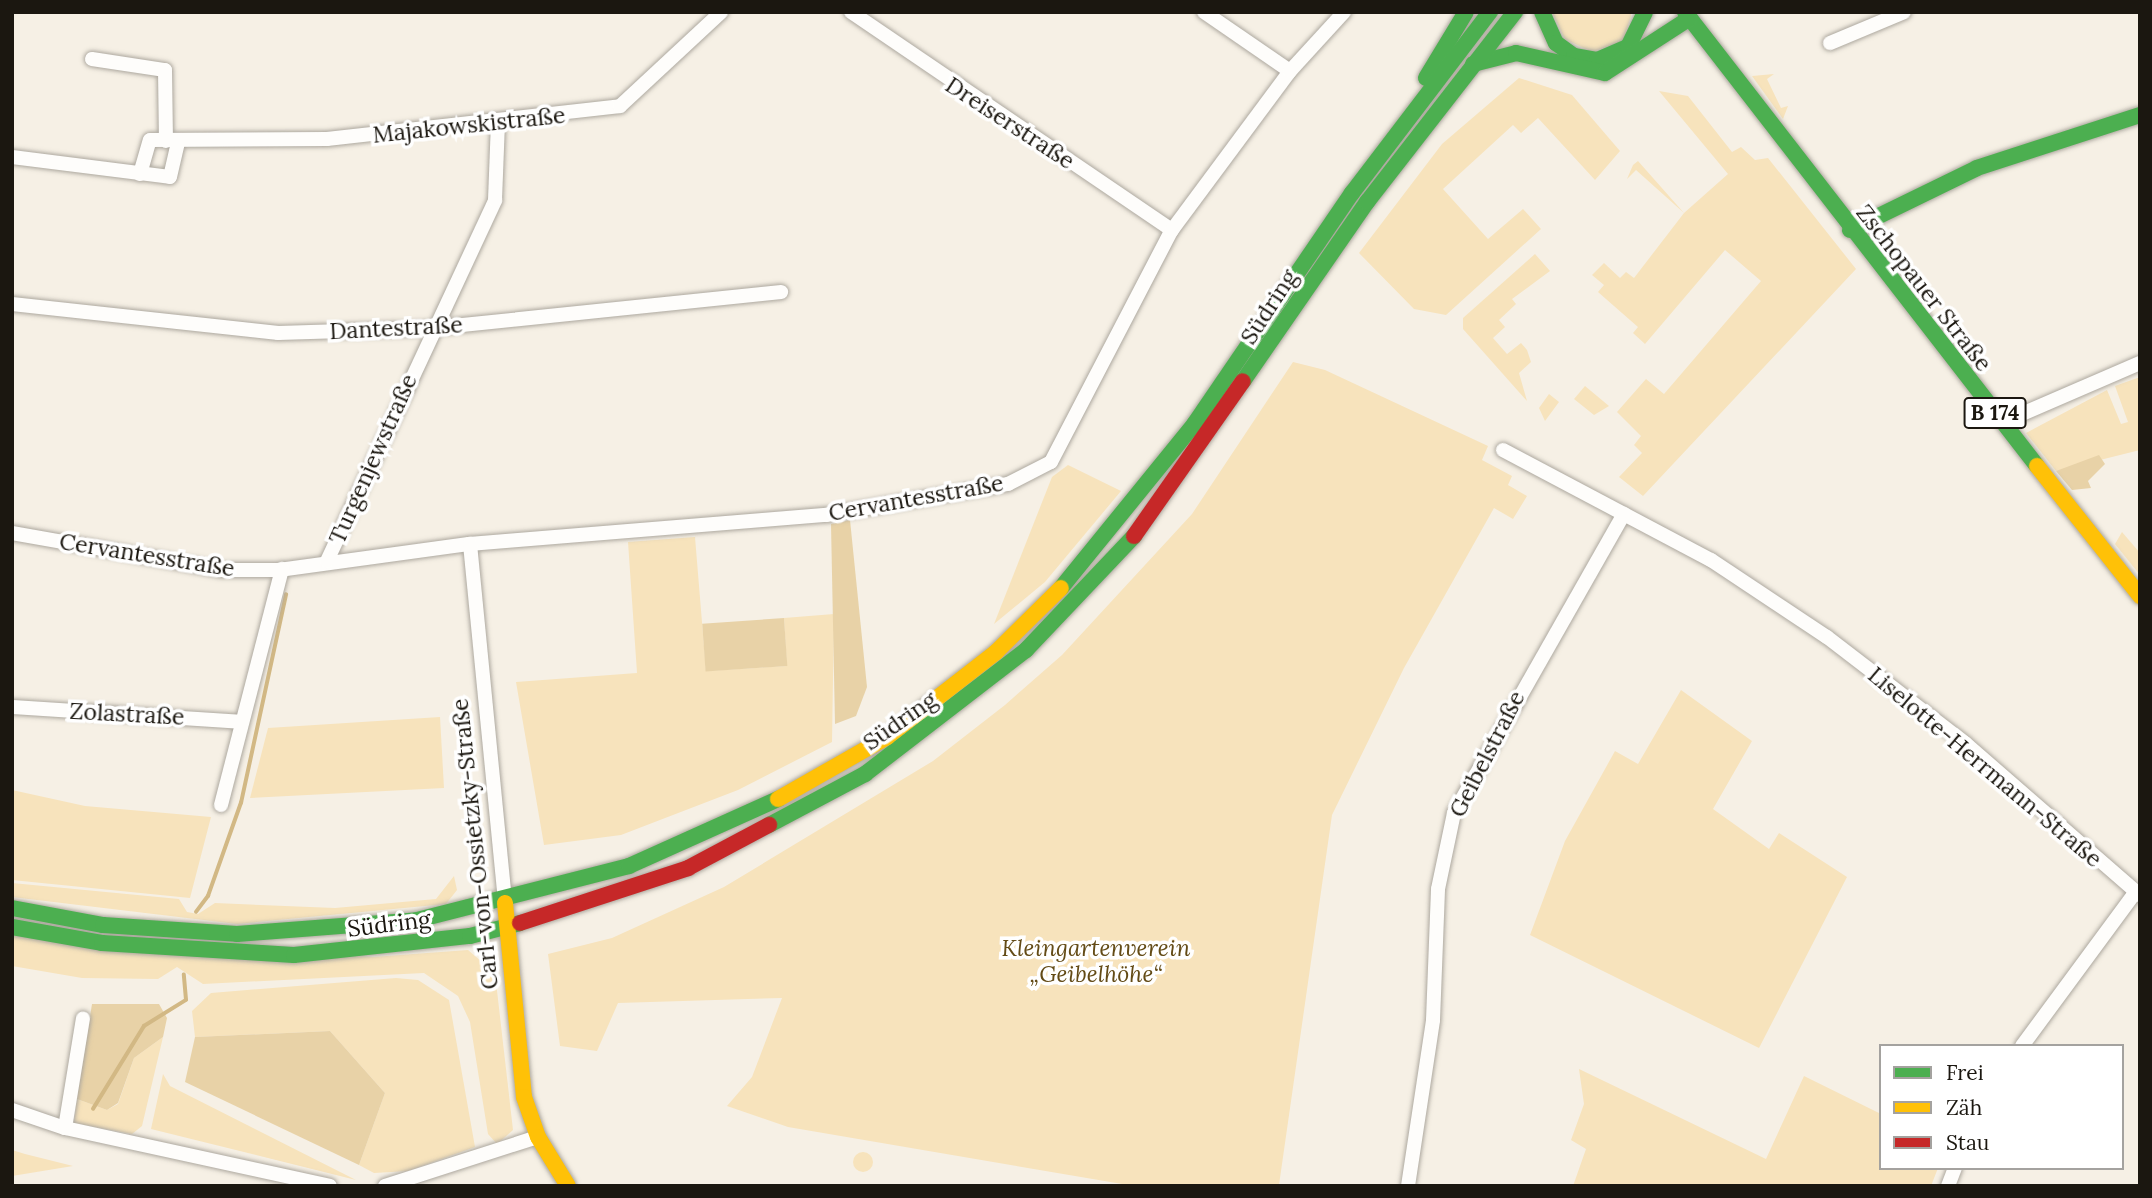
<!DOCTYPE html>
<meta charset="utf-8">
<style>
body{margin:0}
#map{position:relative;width:2152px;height:1198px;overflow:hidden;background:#f6f0e5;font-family:Lora,serif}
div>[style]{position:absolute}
.green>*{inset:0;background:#f7e3bc}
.round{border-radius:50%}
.forest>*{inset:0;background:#e8d2a7;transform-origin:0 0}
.stream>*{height:3.5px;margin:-1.75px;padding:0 1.75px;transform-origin:1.75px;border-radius:1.75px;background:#d2b884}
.roads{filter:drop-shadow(0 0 2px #ada89f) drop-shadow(0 0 2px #ada89f)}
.street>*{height:14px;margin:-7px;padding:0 7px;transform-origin:7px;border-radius:7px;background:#fefdfb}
.fast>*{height:16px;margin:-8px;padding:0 8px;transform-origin:8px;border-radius:8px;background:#4caf50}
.slow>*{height:16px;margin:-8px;padding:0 8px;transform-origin:8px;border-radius:8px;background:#ffc107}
.jam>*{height:16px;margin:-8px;padding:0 8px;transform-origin:8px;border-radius:8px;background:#c62828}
span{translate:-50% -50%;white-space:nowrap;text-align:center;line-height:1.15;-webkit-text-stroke:7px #fff;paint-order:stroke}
.shield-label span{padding:2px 5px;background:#fff;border:2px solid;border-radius:5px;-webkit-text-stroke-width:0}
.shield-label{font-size:21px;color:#1b1710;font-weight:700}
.street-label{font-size:23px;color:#1b1710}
.park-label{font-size:23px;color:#634b16;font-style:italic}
.frame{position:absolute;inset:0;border:14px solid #1b1710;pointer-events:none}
.legend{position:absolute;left:1879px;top:1044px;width:245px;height:126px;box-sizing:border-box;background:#fff;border:2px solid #a4a29f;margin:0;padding:9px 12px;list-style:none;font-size:21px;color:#1b1710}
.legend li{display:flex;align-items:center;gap:14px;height:35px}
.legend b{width:35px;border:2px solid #a4a29f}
</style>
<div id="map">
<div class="green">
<div style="clip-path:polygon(1552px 12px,1631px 12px,1631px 16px,1623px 41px,1592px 52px,1565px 39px)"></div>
<div style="clip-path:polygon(1774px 74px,1767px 79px,1781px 108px,1788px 106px,1783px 119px,1752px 76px)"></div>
<div style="clip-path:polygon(1519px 78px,1572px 95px,1620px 151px,1595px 180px,1538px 118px,1521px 133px,1513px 125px,1443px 189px,1488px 239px,1523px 209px,1541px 229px,1446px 315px,1414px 309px,1359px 253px,1442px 144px)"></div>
<div style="clip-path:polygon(1659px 91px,1688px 96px,1732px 152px,1741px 147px,1755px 160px,1768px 158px,1856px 269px,1643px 496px,1619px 477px,1642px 453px,1634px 445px,1641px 436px,1617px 412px,1646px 379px,1664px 394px,1761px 281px,1725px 250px,1645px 344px,1633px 333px,1638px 327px,1598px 292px,1604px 285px,1592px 275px,1604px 263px,1620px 278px,1626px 272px,1634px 278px,1684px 213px,1636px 170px,1627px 179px,1633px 165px,1638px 161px,1684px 213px,1728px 174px)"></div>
<div style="clip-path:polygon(1535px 254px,1550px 271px,1512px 299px,1516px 304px,1499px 320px,1505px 327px,1493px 338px,1507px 354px,1521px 343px,1527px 350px,1531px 362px,1519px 373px,1527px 401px,1463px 329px,1463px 318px)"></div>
<div style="clip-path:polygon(1293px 362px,1325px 370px,1488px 446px,1482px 460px,1512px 476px,1508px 485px,1527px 496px,1513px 519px,1494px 508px,1404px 668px,1332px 815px,1279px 1185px,1134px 1186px,788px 1127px,727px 1106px,752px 1077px,782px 998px,618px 1003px,597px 1051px,560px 1046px,548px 954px,612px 938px,724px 887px,933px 761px,1005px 705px,1062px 655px,1192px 514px)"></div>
<div style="clip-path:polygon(2140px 377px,2140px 450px,2056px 471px,2026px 433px,2107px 390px,2121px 424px,2128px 422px,2115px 386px)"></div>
<div style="clip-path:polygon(1585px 386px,1609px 406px,1594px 415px,1574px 399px)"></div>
<div style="clip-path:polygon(1549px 394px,1559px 402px,1545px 421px,1539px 408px)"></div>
<div style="clip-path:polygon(1068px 465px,1121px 491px,1045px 582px,994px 624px,1052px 477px)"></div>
<div style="clip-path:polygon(2122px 532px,2140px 553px,2140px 575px,2115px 544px)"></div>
<div style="clip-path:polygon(695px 537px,706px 671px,787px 666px,784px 618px,834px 614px,832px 742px,738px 790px,621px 835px,544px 845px,516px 682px,637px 673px,628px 542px)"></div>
<div style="clip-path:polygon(1681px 690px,1752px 741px,1713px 809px,1769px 849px,1779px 833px,1847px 877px,1759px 1048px,1530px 935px,1565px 841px,1615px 751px,1638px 764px)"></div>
<div style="clip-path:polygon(440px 717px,444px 788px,250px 798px,268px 728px)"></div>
<div style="clip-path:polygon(12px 790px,85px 806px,211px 817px,190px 898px,12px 880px)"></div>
<div style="clip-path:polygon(454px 876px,457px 890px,446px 904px,237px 924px,12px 897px,12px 883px,179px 899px,187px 912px,198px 914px,215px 903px,335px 908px,436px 899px)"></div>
<div style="clip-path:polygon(12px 934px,373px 957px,468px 950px,495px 973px,513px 1130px,497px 1144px,488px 1134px,470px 1022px,458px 996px,424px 973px,203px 984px,177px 967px,158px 979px,82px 978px,12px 966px)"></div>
<div style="clip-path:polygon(396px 978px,418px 980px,449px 1000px,475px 1147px,408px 1171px,374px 1173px,359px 1165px,385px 1093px,330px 1031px,195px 1037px,192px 1011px,211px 993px)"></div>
<div style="clip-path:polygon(163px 1037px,142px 1126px,132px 1134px,74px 1123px,77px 1099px,107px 1110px,118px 1104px,134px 1058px)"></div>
<div style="clip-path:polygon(1579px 1069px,1766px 1159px,1804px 1076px,1881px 1114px,1881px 1168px,1938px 1168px,1931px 1186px,1573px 1186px,1586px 1149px,1571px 1140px,1584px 1104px)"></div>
<div style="clip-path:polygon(163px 1074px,170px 1086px,356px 1180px,151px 1129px)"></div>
<div style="clip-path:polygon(12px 1150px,25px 1154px,73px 1166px,12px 1176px)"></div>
<div class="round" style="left:853px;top:1152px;width:20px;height:20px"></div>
</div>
<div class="forest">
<div style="clip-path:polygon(2099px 455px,2105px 464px,2088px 481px,2091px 488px,2072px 490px,2056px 471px)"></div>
<div style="clip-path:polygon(850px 520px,867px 687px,856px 716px,835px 724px,831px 524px)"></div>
<div style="left:784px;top:618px;width:48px;height:82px;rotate:86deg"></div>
<div style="clip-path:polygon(92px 1004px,159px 1004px,167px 1018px,163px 1037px,134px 1058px,118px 1103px,107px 1110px,77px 1099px)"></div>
<div style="clip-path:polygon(330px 1031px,385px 1093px,359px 1165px,185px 1082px,195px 1037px)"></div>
</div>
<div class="stream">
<div style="left:196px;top:912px;width:20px;rotate:-53deg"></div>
<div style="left:208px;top:896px;width:99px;rotate:-70.5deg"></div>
<div style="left:241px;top:803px;width:213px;rotate:-77.8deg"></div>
<div style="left:93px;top:1109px;width:97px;rotate:-58.4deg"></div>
<div style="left:144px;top:1026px;width:49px;rotate:-31.8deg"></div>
<div style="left:186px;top:1000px;width:25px;rotate:-95deg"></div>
</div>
<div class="roads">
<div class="street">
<div style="left:851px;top:12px;width:388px;rotate:34.2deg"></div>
<div style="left:1204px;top:12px;width:104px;rotate:34.5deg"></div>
<div style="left:1830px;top:43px;width:80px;rotate:-22.7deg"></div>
<div style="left:92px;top:59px;width:74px;rotate:8.6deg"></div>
<div style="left:165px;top:70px;width:71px;rotate:89.2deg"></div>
<div style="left:12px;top:157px;width:159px;rotate:7.2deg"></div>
<div style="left:170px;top:177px;width:36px;rotate:-77deg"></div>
<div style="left:140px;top:174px;width:35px;rotate:-74deg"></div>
<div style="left:150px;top:140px;width:177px;rotate:-0.3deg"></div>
<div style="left:327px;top:139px;width:295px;rotate:-6.4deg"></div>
<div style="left:620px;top:106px;width:138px;rotate:-42.9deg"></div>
<div style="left:12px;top:304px;width:268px;rotate:6.2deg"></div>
<div style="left:278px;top:333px;width:155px;rotate:-1.8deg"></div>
<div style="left:433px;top:328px;width:350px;rotate:-5.9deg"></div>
<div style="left:2015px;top:417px;width:136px;rotate:-23.4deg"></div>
<div style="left:1503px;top:450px;width:235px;rotate:27.9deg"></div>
<div style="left:1711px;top:560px;width:139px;rotate:33.6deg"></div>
<div style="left:1827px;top:637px;width:174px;rotate:37.5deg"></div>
<div style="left:1965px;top:743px;width:232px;rotate:41deg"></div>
<div style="left:12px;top:533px;width:212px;rotate:10deg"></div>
<div style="left:221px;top:570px;width:58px"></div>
<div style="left:279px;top:570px;width:193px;rotate:-7.8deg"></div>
<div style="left:470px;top:544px;width:357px;rotate:-4.7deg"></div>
<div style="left:826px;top:515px;width:185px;rotate:-9.7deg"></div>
<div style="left:1008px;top:484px;width:48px;rotate:-27.1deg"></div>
<div style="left:1051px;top:462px;width:262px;rotate:-62.5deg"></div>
<div style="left:1172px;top:230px;width:198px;rotate:-53.4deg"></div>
<div style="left:1290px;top:71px;width:80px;rotate:-47.5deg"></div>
<div style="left:470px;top:544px;width:361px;rotate:84.4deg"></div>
<div style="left:327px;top:561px;width:398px;rotate:-65deg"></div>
<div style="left:495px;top:200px;width:77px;rotate:-87.8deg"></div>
<div style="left:12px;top:707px;width:229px;rotate:3.7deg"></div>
<div style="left:221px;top:805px;width:244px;rotate:-75.5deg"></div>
<div style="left:2022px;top:1046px;width:190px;rotate:-53.6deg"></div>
<div style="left:12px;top:1110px;width:56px;rotate:18.8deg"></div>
<div style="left:65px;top:1128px;width:271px;rotate:12.3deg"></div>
<div style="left:65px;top:1128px;width:111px;rotate:-80.7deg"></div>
<div style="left:385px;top:1186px;width:161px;rotate:-17.8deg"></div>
<div style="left:1408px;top:1186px;width:168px;rotate:-81.4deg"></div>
<div style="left:1433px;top:1020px;width:131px;rotate:-87.8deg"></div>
<div style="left:1438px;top:889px;width:78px;rotate:-78.1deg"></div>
<div style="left:1454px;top:813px;width:344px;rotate:-60.4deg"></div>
<div style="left:1948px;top:1186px;width:19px;rotate:-69deg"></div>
</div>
<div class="fast">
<div style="left:1542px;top:12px;width:34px;rotate:66deg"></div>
<div style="left:1556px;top:43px;width:22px;rotate:36deg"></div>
<div style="left:1574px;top:56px;width:23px;rotate:10deg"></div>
<div style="left:1597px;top:60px;width:34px;rotate:-23deg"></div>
<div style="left:1628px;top:47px;width:39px;rotate:-64deg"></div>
<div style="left:1685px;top:12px;width:574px;rotate:52.21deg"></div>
<div style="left:1473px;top:64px;width:44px;rotate:-14.3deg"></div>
<div style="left:1516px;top:53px;width:91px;rotate:12.7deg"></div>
<div style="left:1605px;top:73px;width:101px;rotate:-32.9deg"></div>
<div style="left:1426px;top:78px;width:77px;rotate:-58.8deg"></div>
<div style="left:1850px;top:230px;width:141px;rotate:-26deg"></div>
<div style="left:1977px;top:168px;width:171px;rotate:-18deg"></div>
<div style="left:1243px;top:381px;width:218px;rotate:-55.3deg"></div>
<div style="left:1367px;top:202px;width:241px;rotate:-52.1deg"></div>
<div style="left:1061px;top:588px;width:213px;rotate:-50.9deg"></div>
<div style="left:1195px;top:423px;width:278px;rotate:-55.7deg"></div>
<div style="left:1352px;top:193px;width:228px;rotate:-52.7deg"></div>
<div style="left:769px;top:825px;width:109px;rotate:-28deg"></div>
<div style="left:865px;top:774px;width:203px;rotate:-37.6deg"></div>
<div style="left:1026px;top:650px;width:157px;rotate:-46.5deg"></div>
<div style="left:12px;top:908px;width:93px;rotate:10.6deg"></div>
<div style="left:103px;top:925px;width:134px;rotate:3.8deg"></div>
<div style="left:237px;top:934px;width:181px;rotate:-4.4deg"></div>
<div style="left:417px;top:920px;width:219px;rotate:-14.3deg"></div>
<div style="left:629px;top:866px;width:163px;rotate:-24.2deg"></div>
<div style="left:12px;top:927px;width:91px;rotate:10.1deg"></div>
<div style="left:102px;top:943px;width:192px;rotate:3.6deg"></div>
<div style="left:294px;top:955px;width:177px;rotate:-6.2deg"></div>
<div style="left:470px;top:936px;width:52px;rotate:-14.6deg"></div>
</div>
<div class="slow">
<div style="left:2037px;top:466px;width:166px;rotate:51.6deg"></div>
<div style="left:778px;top:799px;width:125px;rotate:-29.6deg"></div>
<div style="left:887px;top:737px;width:138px;rotate:-37.9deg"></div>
<div style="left:996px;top:652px;width:91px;rotate:-44.6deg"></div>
<div style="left:505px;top:903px;width:195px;rotate:84.4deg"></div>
<div style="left:524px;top:1097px;width:42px;rotate:70.7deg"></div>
<div style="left:538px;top:1137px;width:57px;rotate:58.5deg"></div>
</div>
<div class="jam">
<div style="left:1134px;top:536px;width:189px;rotate:-54.9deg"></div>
<div style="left:520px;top:923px;width:177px;rotate:-18.1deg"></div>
<div style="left:688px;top:868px;width:92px;rotate:-28deg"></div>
</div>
</div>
<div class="shield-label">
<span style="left:1995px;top:413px">B 174</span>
</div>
<div class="street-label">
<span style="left:1010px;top:123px;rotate:33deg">Dreiserstraße</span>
<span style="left:469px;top:125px;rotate:-6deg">Majakowskistraße</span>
<span style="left:1924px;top:288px;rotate:52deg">Zschopauer Straße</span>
<span style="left:1269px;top:307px;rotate:-57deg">Südring</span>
<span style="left:396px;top:328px;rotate:-3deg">Dantestraße</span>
<span style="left:373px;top:459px;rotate:-66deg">Turgenjewstraße</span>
<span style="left:916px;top:498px;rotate:-10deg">Cervantesstraße</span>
<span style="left:147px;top:555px;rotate:9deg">Cervantesstraße</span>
<span style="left:127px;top:714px;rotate:3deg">Zolastraße</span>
<span style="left:900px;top:721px;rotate:-35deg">Südring</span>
<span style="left:1487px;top:754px;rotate:-63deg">Geibelstraße</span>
<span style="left:1985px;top:767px;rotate:40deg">Liselotte-Herrmann-Straße</span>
<span style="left:475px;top:844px;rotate:-96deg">Carl-von-Ossietzky-Straße</span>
<span style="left:389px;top:924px;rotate:-7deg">Südring</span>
</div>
<div class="park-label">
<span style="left:1096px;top:961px">Kleingartenverein<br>„Geibelhöhe“</span>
</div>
<div class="frame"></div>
<ul class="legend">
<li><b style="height:9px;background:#4caf50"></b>Frei</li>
<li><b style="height:9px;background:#ffc107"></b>Zäh</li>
<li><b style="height:9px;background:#c62828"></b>Stau</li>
</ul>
</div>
